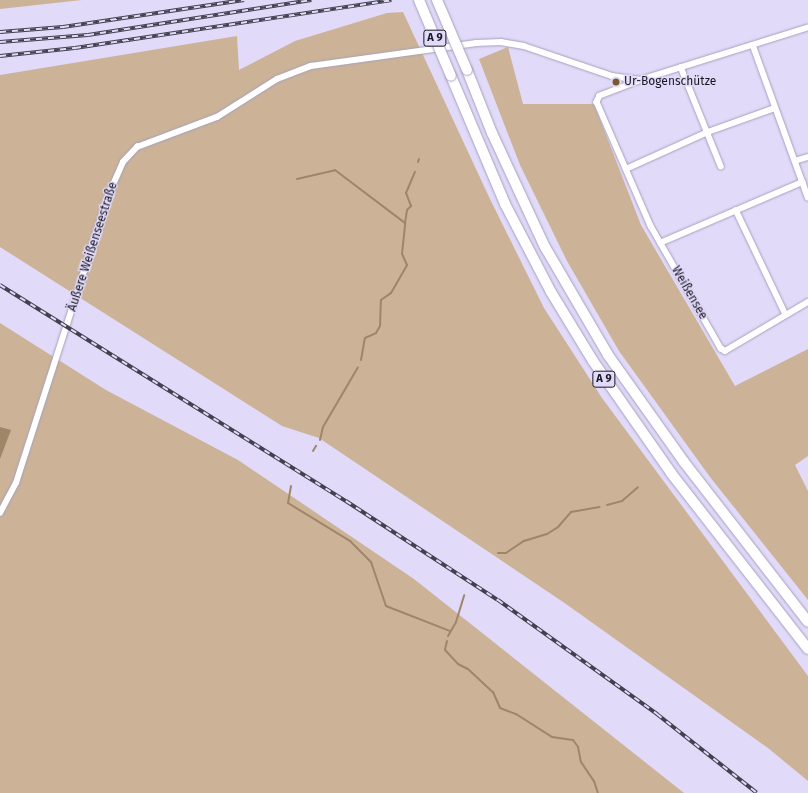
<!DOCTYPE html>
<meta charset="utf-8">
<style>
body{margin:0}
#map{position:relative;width:808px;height:793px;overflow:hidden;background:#e1daf9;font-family:"Fira Sans",sans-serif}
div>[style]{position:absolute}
.green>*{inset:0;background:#ccb397}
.water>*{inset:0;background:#a08669}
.stream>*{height:2px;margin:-1px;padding:0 1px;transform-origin:1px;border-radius:1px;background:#a08669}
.roads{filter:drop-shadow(0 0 1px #a7a0bd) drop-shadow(0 0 1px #a7a0bd)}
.minor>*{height:5.5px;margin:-2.75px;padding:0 2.75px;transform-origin:2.75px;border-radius:2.75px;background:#fff}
.motorway>*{height:10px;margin:-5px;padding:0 5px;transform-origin:5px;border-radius:5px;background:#fff}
.rail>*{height:3.5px;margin-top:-1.75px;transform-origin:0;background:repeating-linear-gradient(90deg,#e1daf9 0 6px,#43404f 0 12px);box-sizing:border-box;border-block:1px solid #43404f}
.bridges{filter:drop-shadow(0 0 1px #a7a0bd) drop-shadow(0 0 1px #a7a0bd)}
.motorway-bridge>*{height:10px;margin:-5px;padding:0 5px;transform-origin:5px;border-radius:5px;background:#fff}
.dots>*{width:11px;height:11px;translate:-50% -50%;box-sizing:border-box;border:2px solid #e1daf9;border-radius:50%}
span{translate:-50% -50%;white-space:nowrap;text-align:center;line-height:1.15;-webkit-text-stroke:3px #e1daf9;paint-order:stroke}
.shield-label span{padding:1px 3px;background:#e1daf9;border:1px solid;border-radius:3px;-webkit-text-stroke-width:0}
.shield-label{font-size:11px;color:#1a1823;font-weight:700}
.poi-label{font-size:12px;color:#1a1823}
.left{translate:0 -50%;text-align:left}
.street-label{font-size:12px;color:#1a1823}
</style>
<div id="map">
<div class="green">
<div style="clip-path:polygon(0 0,82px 0,0 9px)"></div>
<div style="clip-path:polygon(403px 12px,489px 197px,544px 308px,602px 398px,808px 676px,808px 781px,768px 748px,566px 604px,319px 438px,282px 426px,0 247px,0 75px,237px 36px,239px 70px,295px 41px,387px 13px)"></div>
<div style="clip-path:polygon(508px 47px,523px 104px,594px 104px,641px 225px,735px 386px,808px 349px,808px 456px,795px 465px,808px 491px,808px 600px,710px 477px,619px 351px,567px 261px,520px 165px,479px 59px)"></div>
<div style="clip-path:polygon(0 323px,106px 390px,238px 460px,414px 579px,684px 793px,0 793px)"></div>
</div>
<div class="water">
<div style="clip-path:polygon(0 427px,11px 430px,0 459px)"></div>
</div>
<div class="stream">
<div style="left:418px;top:162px;width:3px;rotate:-72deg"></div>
<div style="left:297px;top:179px;width:39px;rotate:-13deg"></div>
<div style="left:335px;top:170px;width:88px;rotate:37.1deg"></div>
<div style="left:361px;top:360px;width:22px;rotate:-80deg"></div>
<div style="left:365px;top:338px;width:12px;rotate:-24deg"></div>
<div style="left:376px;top:333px;width:8px;rotate:-60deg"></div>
<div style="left:380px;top:326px;width:26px;rotate:-88deg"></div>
<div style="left:381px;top:300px;width:12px;rotate:-35deg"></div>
<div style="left:391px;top:293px;width:32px;rotate:-60deg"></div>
<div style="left:407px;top:265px;width:12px;rotate:-114deg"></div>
<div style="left:402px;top:254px;width:31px;rotate:-84deg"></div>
<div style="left:405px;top:223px;width:13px;rotate:-81deg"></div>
<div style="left:407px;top:210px;width:6px;rotate:-45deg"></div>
<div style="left:411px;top:206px;width:14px;rotate:-111deg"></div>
<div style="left:406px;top:193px;width:23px;rotate:-67deg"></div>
<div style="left:320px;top:440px;width:13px;rotate:-77deg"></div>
<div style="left:323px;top:427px;width:69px;rotate:-59.7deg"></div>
<div style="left:313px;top:451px;width:6px;rotate:-59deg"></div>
<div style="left:291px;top:486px;width:17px;rotate:100deg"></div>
<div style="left:288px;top:503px;width:73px;rotate:31.5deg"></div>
<div style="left:350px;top:541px;width:30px;rotate:45deg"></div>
<div style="left:371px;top:562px;width:46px;rotate:71.2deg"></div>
<div style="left:386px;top:606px;width:69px;rotate:21.3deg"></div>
<div style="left:607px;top:505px;width:16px;rotate:-15deg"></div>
<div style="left:622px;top:501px;width:21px;rotate:-41deg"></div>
<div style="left:498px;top:553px;width:8px"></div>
<div style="left:506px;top:553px;width:22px;rotate:-34deg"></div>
<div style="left:524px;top:541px;width:24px;rotate:-17deg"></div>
<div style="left:547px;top:534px;width:13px;rotate:-32deg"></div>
<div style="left:558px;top:527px;width:20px;rotate:-49deg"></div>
<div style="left:571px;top:512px;width:29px;rotate:-10deg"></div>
<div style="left:448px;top:636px;width:16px;rotate:-60deg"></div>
<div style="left:456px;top:622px;width:28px;rotate:-73deg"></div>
<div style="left:447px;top:641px;width:9px;rotate:103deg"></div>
<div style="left:445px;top:650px;width:19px;rotate:47deg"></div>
<div style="left:458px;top:664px;width:11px;rotate:27deg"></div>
<div style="left:468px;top:669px;width:34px;rotate:43deg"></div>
<div style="left:493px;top:692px;width:17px;rotate:66deg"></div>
<div style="left:500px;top:708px;width:17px;rotate:21deg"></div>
<div style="left:516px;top:714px;width:43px;rotate:32.6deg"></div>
<div style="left:552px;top:737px;width:21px;rotate:8deg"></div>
<div style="left:573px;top:740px;width:9px;rotate:54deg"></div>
<div style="left:578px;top:747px;width:15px;rotate:79deg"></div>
<div style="left:581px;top:762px;width:23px;rotate:56deg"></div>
<div style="left:594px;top:781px;width:13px;rotate:72deg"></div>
</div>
<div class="roads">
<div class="minor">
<div style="left:808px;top:28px;width:174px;rotate:162.6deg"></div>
<div style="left:642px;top:80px;width:45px;rotate:159.1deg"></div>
<div style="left:600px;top:96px;width:7px;rotate:117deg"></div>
<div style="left:597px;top:102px;width:135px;rotate:66.5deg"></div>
<div style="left:651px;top:226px;width:141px;rotate:60.2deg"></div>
<div style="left:721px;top:348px;width:5px;rotate:37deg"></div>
<div style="left:725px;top:351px;width:96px;rotate:-30.6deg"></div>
<div style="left:753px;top:45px;width:162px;rotate:70.1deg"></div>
<div style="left:681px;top:67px;width:107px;rotate:68deg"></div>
<div style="left:795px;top:161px;width:14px;rotate:-17deg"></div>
<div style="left:626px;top:169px;width:90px;rotate:-24.3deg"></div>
<div style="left:708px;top:132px;width:71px;rotate:-19.7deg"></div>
<div style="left:736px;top:210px;width:116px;rotate:64.5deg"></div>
<div style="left:660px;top:243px;width:155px;rotate:-23.2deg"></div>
<div style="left:0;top:513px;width:34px;rotate:-62deg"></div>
<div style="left:16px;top:483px;width:301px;rotate:-72.2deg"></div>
<div style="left:108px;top:196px;width:37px;rotate:-66deg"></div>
<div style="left:123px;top:162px;width:21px;rotate:-47deg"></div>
<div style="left:137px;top:147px;width:85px;rotate:-20.6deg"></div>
<div style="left:217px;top:117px;width:71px;rotate:-32.3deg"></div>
<div style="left:277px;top:79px;width:36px;rotate:-21deg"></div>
<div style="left:311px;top:66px;width:167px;rotate:-7.9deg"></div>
<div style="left:476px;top:43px;width:25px;rotate:-2deg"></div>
<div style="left:501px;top:42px;width:23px;rotate:10deg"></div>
<div style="left:524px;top:46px;width:93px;rotate:18.8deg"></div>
<div style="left:612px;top:76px;width:30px;rotate:8deg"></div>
</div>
<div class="motorway">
<div style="left:467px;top:70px;width:68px;rotate:68.4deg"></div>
<div style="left:492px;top:133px;width:126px;rotate:65.1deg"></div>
<div style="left:545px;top:247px;width:125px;rotate:59.7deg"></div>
<div style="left:608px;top:355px;width:131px;rotate:54.6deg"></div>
<div style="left:684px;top:462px;width:202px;rotate:52.2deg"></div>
<div style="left:451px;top:76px;width:139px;rotate:67.1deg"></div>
<div style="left:505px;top:204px;width:99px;rotate:62.4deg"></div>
<div style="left:551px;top:292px;width:81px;rotate:58.7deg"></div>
<div style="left:593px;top:361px;width:136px;rotate:55.1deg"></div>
<div style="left:671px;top:473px;width:223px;rotate:52.1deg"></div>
</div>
</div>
<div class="rail">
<div style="left:0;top:32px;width:63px;rotate:-4.5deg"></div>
<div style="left:63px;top:27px;width:183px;rotate:-8.5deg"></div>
<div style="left:0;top:42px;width:88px;rotate:-4.5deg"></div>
<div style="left:88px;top:35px;width:226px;rotate:-8.9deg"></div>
<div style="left:0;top:56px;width:75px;rotate:-6.1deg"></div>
<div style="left:75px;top:48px;width:320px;rotate:-8.6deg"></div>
<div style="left:0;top:285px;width:408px;rotate:32deg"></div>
<div style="left:346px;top:501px;width:181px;rotate:33.1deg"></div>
<div style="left:498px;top:600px;width:196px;rotate:35.6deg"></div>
<div style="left:657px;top:714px;width:127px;rotate:38.3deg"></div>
</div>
<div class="bridges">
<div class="motorway-bridge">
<div style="left:419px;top:0;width:82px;rotate:67.2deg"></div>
<div style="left:437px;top:0;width:76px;rotate:66.8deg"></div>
</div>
</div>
<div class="dots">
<div style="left:616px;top:82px;background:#7a5830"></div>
</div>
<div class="shield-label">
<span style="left:435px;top:38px">A 9</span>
<span style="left:604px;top:379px">A 9</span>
</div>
<div class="poi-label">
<span class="left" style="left:624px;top:82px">Ur-Bogenschütze</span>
</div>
<div class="street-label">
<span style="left:93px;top:247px;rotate:-72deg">Äußere Weißenseestraße</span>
<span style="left:689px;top:293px;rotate:60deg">Weißensee</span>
</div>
</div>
